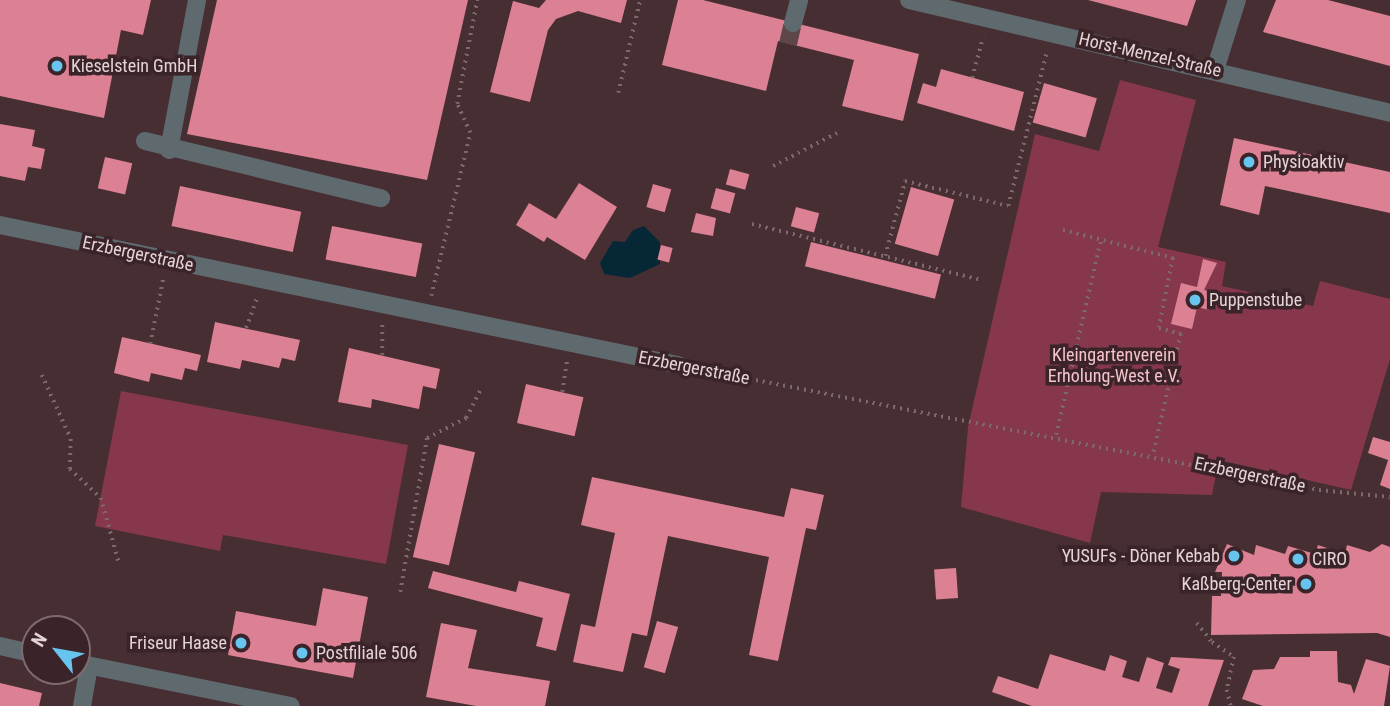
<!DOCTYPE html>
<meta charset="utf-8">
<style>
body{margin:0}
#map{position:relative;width:1390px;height:706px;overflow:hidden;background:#462e33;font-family:"Roboto Condensed",sans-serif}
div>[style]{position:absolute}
.green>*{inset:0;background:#86374b}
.water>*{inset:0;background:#062836}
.building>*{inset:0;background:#dc8094;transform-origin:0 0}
.minor-tunnel>*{height:18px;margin-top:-9px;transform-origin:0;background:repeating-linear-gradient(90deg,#5e474b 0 18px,transparent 0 27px)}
.path>*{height:3.5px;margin-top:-1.75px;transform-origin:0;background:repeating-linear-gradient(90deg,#7d686c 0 2px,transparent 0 7px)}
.minor>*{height:18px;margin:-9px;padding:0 9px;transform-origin:9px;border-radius:9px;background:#5f6a6f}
.dots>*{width:19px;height:19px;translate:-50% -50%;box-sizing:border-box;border:4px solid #3b2429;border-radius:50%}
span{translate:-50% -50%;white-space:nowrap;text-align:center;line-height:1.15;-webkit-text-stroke:7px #3b2429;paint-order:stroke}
.street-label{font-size:18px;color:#e4d4d6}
.poi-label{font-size:18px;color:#e4d4d6}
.left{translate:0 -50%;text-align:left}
.right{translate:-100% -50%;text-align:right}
.park-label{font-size:18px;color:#f4c3cb}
.north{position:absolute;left:21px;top:615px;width:70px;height:70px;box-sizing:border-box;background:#3b2429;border:2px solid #7f6a6e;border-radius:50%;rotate:301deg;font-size:19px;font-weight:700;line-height:28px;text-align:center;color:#e4d4d6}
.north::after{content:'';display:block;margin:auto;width:24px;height:32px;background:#67c4ef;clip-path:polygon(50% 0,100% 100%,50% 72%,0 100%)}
</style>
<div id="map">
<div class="green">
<div style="clip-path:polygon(1120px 80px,1196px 100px,1158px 247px,1226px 262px,1222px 286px,1313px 306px,1320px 281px,1390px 299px,1390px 359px,1351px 490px,1219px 460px,1212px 495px,1101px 492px,1090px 543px,961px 507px,968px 427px,1035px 134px,1099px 151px)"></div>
<div style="clip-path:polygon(121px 391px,408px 445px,386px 564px,223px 535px,220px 551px,95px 526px)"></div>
</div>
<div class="water">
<div style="clip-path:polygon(644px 226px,660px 242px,660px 264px,630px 278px,604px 274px,600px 263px,613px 241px,625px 242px,633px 230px)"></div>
</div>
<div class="building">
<div style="clip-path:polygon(0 0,151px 0,143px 35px,121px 30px,104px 118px,0 96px)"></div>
<div style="clip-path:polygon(217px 0,468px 0,427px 180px,187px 134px)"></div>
<div style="clip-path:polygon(627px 0,621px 23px,578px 11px,556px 19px,548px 30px,530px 102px,490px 92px,513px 1px,539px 8px,546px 0)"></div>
<div style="clip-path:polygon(678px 0,703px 0,919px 54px,903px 121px,842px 106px,854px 60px,778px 41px,766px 91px,662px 65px)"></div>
<div style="clip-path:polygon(1088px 0,1196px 0,1187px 26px)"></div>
<div style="clip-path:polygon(1276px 0,1328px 0,1390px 16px,1390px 66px,1263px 32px)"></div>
<div style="clip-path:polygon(941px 69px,1024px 92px,1014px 131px,917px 103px,923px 83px,936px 87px)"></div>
<div style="left:1044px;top:83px;width:55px;height:41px;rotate:16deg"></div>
<div style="clip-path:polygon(0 124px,35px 130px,32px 146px,45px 149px,41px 169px,28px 167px,25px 181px,0 176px)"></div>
<div style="clip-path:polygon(1234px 138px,1390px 172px,1390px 213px,1265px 186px,1259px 215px,1220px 205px)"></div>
<div style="left:105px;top:157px;width:28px;height:32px;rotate:13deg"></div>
<div style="left:730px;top:169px;width:20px;height:16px;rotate:15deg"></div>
<div style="clip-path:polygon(579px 183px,617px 207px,585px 260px,547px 237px,544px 242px,516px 225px,529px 203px,556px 219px)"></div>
<div style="left:653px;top:184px;width:19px;height:24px;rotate:16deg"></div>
<div style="left:180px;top:186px;width:124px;height:41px;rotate:12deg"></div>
<div style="left:911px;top:187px;width:45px;height:59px;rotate:16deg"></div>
<div style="left:716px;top:188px;width:20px;height:21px;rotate:15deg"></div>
<div style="left:796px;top:207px;width:24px;height:20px;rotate:15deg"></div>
<div style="clip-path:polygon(696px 213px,716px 218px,713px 236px,691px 232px)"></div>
<div style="left:332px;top:226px;width:92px;height:34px;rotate:11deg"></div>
<div style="left:811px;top:242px;width:134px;height:25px;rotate:14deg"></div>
<div style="left:661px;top:245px;width:12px;height:15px;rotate:14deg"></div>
<div style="clip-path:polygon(1203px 259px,1217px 263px,1204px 290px,1214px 292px,1209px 310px,1197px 307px,1192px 329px,1171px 324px,1181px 283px,1197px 287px)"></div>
<div style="clip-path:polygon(215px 322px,300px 340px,295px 361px,282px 358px,279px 368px,242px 360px,240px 369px,207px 362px)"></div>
<div style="clip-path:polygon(122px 337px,201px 355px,197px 371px,185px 368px,182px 380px,151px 373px,149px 382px,114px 373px)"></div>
<div style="clip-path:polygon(349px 348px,440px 369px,436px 389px,423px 386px,419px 409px,372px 399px,371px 408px,338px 402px)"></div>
<div style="left:526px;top:384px;width:59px;height:40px;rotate:13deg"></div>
<div style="clip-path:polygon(1373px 437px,1390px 442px,1390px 489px,1380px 485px,1388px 460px,1368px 453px)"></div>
<div style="left:439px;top:444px;width:37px;height:116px;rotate:13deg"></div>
<div style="clip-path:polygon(592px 477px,784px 517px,791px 488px,824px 495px,816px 530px,806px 528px,778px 661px,749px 655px,769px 557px,668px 536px,647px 636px,632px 633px,623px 672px,573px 662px,581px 624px,595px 627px,615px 533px,581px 525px)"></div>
<div style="clip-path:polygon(1227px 544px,1254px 555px,1256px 545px,1285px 554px,1288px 546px,1315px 554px,1318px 545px,1345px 554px,1347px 545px,1370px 552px,1382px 544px,1390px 547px,1390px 637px,1377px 633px,1211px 635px,1212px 596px,1221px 596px,1222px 572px,1215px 572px)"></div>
<div style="left:956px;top:568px;width:30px;height:22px;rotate:86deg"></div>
<div style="clip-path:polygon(433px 571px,516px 592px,519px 581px,570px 594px,556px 651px,536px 646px,543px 618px,428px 588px)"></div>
<div style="clip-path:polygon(323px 588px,368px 597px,353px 678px,228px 655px,236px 611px,316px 626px)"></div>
<div style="left:657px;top:621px;width:22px;height:48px;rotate:16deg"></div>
<div style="clip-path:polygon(441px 623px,477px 630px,468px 668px,550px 681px,545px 706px,476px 706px,426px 697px)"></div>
<div style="clip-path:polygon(1310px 651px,1337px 651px,1338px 682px,1351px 685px,1354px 694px,1366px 659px,1390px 666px,1384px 706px,1263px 706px,1242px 699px,1253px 670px,1274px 669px,1280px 657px,1310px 657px)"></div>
<div style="clip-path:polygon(1050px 654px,1105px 671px,1110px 655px,1127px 661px,1122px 677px,1139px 682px,1147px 657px,1164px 663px,1156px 688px,1172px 693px,1180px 669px,1168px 665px,1171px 657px,1224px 660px,1208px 706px,1032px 706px,992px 692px,998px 676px,1038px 689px)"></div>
<div style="clip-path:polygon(0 683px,42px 693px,39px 706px,0 706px)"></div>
</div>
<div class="minor-tunnel">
<div style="left:788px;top:44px;width:22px;rotate:-77deg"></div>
</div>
<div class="path">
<div style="left:972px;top:78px;width:42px;rotate:-75deg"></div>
<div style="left:618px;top:93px;width:96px;rotate:-76.7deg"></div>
<div style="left:773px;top:166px;width:74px;rotate:-27.3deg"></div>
<div style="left:752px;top:224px;width:236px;rotate:13.7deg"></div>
<div style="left:1063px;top:230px;width:114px;rotate:14.3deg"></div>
<div style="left:1173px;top:258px;width:71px;rotate:101.3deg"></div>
<div style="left:1159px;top:328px;width:23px;rotate:15deg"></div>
<div style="left:1181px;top:334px;width:124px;rotate:103deg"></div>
<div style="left:885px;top:256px;width:78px;rotate:-75.1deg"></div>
<div style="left:905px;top:181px;width:106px;rotate:13.6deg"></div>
<div style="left:1008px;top:206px;width:160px;rotate:-75.9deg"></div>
<div style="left:431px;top:296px;width:168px;rotate:-76.5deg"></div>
<div style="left:470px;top:133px;width:32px;rotate:-114deg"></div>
<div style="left:457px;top:104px;width:106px;rotate:-79.1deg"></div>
<div style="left:246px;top:328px;width:32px;rotate:-70deg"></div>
<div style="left:150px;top:344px;width:66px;rotate:-78.7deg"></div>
<div style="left:382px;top:355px;width:33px;rotate:-90deg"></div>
<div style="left:694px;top:368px;width:637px;rotate:11.05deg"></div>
<div style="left:1319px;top:490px;width:71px;rotate:5.6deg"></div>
<div style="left:42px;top:375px;width:70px;rotate:65.6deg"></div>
<div style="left:71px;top:439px;width:30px;rotate:92deg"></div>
<div style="left:70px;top:469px;width:42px;rotate:43.1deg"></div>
<div style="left:101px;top:498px;width:67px;rotate:74.5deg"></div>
<div style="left:562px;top:392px;width:32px;rotate:-81deg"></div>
<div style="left:1056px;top:435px;width:201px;rotate:-77.1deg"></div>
<div style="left:400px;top:592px;width:156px;rotate:-80.1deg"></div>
<div style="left:427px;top:438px;width:44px;rotate:-27.1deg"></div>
<div style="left:466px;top:418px;width:33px;rotate:-63deg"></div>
<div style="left:1197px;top:623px;width:24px;rotate:52deg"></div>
<div style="left:1212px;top:642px;width:27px;rotate:34deg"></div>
<div style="left:1234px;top:657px;width:34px;rotate:102deg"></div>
<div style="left:1227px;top:690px;width:16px;rotate:76deg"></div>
</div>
<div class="minor">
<div style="left:909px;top:0;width:494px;rotate:13.2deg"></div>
<div style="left:793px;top:23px;width:24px;rotate:-75deg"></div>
<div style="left:1215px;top:70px;width:73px;rotate:-72.6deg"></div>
<div style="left:145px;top:141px;width:243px;rotate:13.6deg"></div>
<div style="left:169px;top:150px;width:153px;rotate:-79.4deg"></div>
<div style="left:0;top:225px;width:692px;rotate:11.67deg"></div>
<div style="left:0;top:646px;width:36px;rotate:13deg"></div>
<div style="left:77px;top:663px;width:218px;rotate:11.4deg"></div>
<div style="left:82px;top:706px;width:41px;rotate:-80.1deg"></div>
</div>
<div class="dots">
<div style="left:57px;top:66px;background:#67c4ef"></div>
<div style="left:1249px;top:162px;background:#67c4ef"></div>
<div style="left:1195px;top:300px;background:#67c4ef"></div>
<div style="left:1234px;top:556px;background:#67c4ef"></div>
<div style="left:1298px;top:559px;background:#67c4ef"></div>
<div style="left:1306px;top:584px;background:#67c4ef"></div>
<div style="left:241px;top:643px;background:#67c4ef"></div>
<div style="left:302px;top:653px;background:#67c4ef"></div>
</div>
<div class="street-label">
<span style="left:1150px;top:55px;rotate:13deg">Horst-Menzel-Straße</span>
<span style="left:138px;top:254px;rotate:12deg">Erzbergerstraße</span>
<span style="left:694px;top:368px;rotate:11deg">Erzbergerstraße</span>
<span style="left:1250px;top:475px;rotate:12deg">Erzbergerstraße</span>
</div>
<div class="poi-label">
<span class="left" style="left:71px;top:66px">Kieselstein GmbH</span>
<span class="left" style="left:1263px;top:162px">Physioaktiv</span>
<span class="left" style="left:1209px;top:300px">Puppenstube</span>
<span class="right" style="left:1220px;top:556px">YUSUFs - Döner Kebab</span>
<span class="left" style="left:1312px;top:559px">CIRO</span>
<span class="right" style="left:1292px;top:584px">Kaßberg-Center</span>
<span class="right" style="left:227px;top:643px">Friseur Haase</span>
<span class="left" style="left:316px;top:653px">Postfiliale 506</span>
</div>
<div class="park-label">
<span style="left:1114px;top:366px">Kleingartenverein<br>Erholung-West e.V.</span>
</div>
<div class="north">N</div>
</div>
